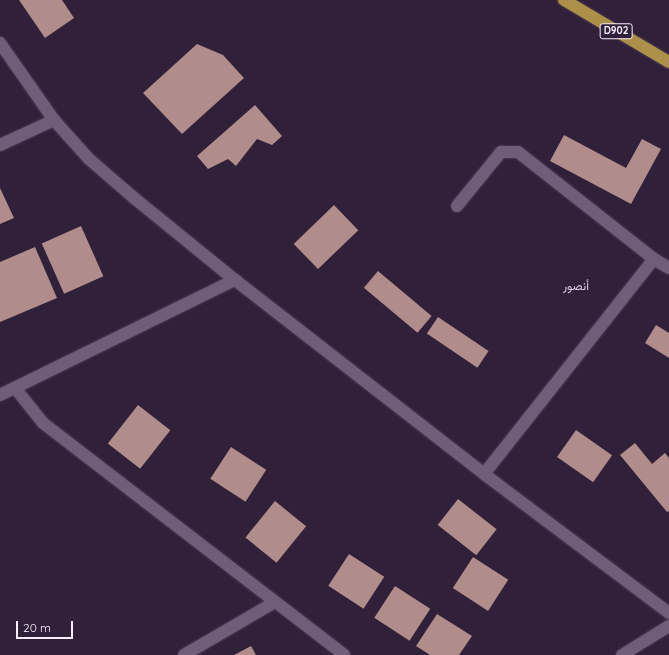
<!DOCTYPE html>
<meta charset="utf-8">
<style>
body{margin:0}
#map{position:relative;width:669px;height:655px;overflow:hidden;background:#312039;font-family:Quicksand,Vazirmatn,sans-serif}
div>[style]{position:absolute}
.building>*{inset:0;background:#b08c8a;transform-origin:0 0}
.roads{filter:drop-shadow(0 0 1px #4a3b51) drop-shadow(0 0 1px #4a3b51)}
.minor>*{height:12px;margin:-6px;padding:0 6px;transform-origin:6px;border-radius:6px;background:#6f5d79}
.major>*{height:12px;margin:-6px;padding:0 6px;transform-origin:6px;border-radius:6px;background:#ac8f48}
span{translate:-50% -50%;white-space:nowrap;text-align:center;line-height:1.15;-webkit-text-stroke:4px #312039;paint-order:stroke}
.shield-label span{padding:1px 3px;background:#312039;border:1px solid;border-radius:3px;-webkit-text-stroke-width:0}
.shield-label{font-size:10px;color:#f8eefe;font-weight:700}
.neighbourhood-label{font-size:12px;color:#dec9e9}
.scale{position:absolute;left:16px;top:621px;width:57px;height:18px;box-sizing:border-box;border:2px solid #f8eefe;border-top:0;padding-left:5px;font-size:12px;line-height:14px;white-space:nowrap;color:#f8eefe;-webkit-text-stroke:3px #312039;paint-order:stroke}
</style>
<div id="map">
<div class="building">
<div style="clip-path:polygon(19px 0,62px 0,74px 18px,45px 38px)"></div>
<div style="clip-path:polygon(197px 44px,223px 55px,244px 78px,182px 134px,143px 93px)"></div>
<div style="clip-path:polygon(255px 105px,282px 136px,272px 145px,257px 139px,236px 166px,228px 159px,208px 169px,197px 156px)"></div>
<div style="clip-path:polygon(564px 135px,626px 168px,642px 139px,661px 149px,631px 204px,550px 161px)"></div>
<div style="clip-path:polygon(0 188px,14px 218px,0 224px)"></div>
<div style="left:334px;top:205px;width:35px;height:56px;rotate:46deg"></div>
<div style="left:81px;top:226px;width:55px;height:43px;rotate:66deg"></div>
<div style="clip-path:polygon(35px 247px,57px 298px,0 322px,0 262px)"></div>
<div style="left:378px;top:271px;width:70px;height:22px;rotate:40deg"></div>
<div style="left:438px;top:317px;width:61px;height:20px;rotate:34deg"></div>
<div style="clip-path:polygon(656px 325px,669px 333px,669px 358px,645px 343px)"></div>
<div style="left:138px;top:405px;width:41px;height:49px;rotate:38deg"></div>
<div style="left:576px;top:430px;width:44px;height:33px;rotate:35deg"></div>
<div style="clip-path:polygon(635px 443px,652px 464px,665px 453px,669px 458px,669px 511px,667px 512px,620px 455px)"></div>
<div style="left:231px;top:447px;width:42px;height:38px;rotate:33deg"></div>
<div style="left:458px;top:499px;width:49px;height:33px;rotate:38deg"></div>
<div style="left:275px;top:501px;width:40px;height:47px;rotate:39deg"></div>
<div style="left:349px;top:554px;width:42px;height:38px;rotate:33deg"></div>
<div style="left:473px;top:557px;width:42px;height:37px;rotate:33deg"></div>
<div style="left:395px;top:586px;width:42px;height:38px;rotate:33deg"></div>
<div style="clip-path:polygon(437px 614px,472px 636px,459px 655px,430px 655px,416px 646px)"></div>
<div style="clip-path:polygon(251px 646px,256px 655px,234px 655px)"></div>
</div>
<div class="roads">
<div class="minor">
<div style="left:0;top:43px;width:94px;rotate:55deg"></div>
<div style="left:54px;top:120px;width:52px;rotate:48.1deg"></div>
<div style="left:89px;top:159px;width:60px;rotate:40.9deg"></div>
<div style="left:134px;top:198px;width:130px;rotate:39.1deg"></div>
<div style="left:235px;top:280px;width:316px;rotate:37.9deg"></div>
<div style="left:484px;top:474px;width:231px;rotate:36.9deg"></div>
<div style="left:0;top:145px;width:60px;rotate:-24.8deg"></div>
<div style="left:457px;top:206px;width:70px;rotate:-50.8deg"></div>
<div style="left:501px;top:152px;width:17px"></div>
<div style="left:518px;top:152px;width:173px;rotate:38.2deg"></div>
<div style="left:15px;top:388px;width:45px;rotate:51.3deg"></div>
<div style="left:43px;top:423px;width:380px;rotate:37.6deg"></div>
<div style="left:0;top:395px;width:262px;rotate:-26.1deg"></div>
<div style="left:484px;top:474px;width:274px;rotate:-51.7deg"></div>
<div style="left:654px;top:259px;width:17px;rotate:31deg"></div>
<div style="left:184px;top:655px;width:105px;rotate:-30.2deg"></div>
<div style="left:622px;top:655px;width:55px;rotate:-31.7deg"></div>
</div>
<div class="major">
<div style="left:564px;top:0;width:122px;rotate:30.6deg"></div>
</div>
</div>
<div class="shield-label">
<span style="left:616px;top:31px">D902</span>
</div>
<div class="neighbourhood-label">
<span style="left:576px;top:286px">أنصور</span>
</div>
<div class="scale">20 m</div>
</div>
